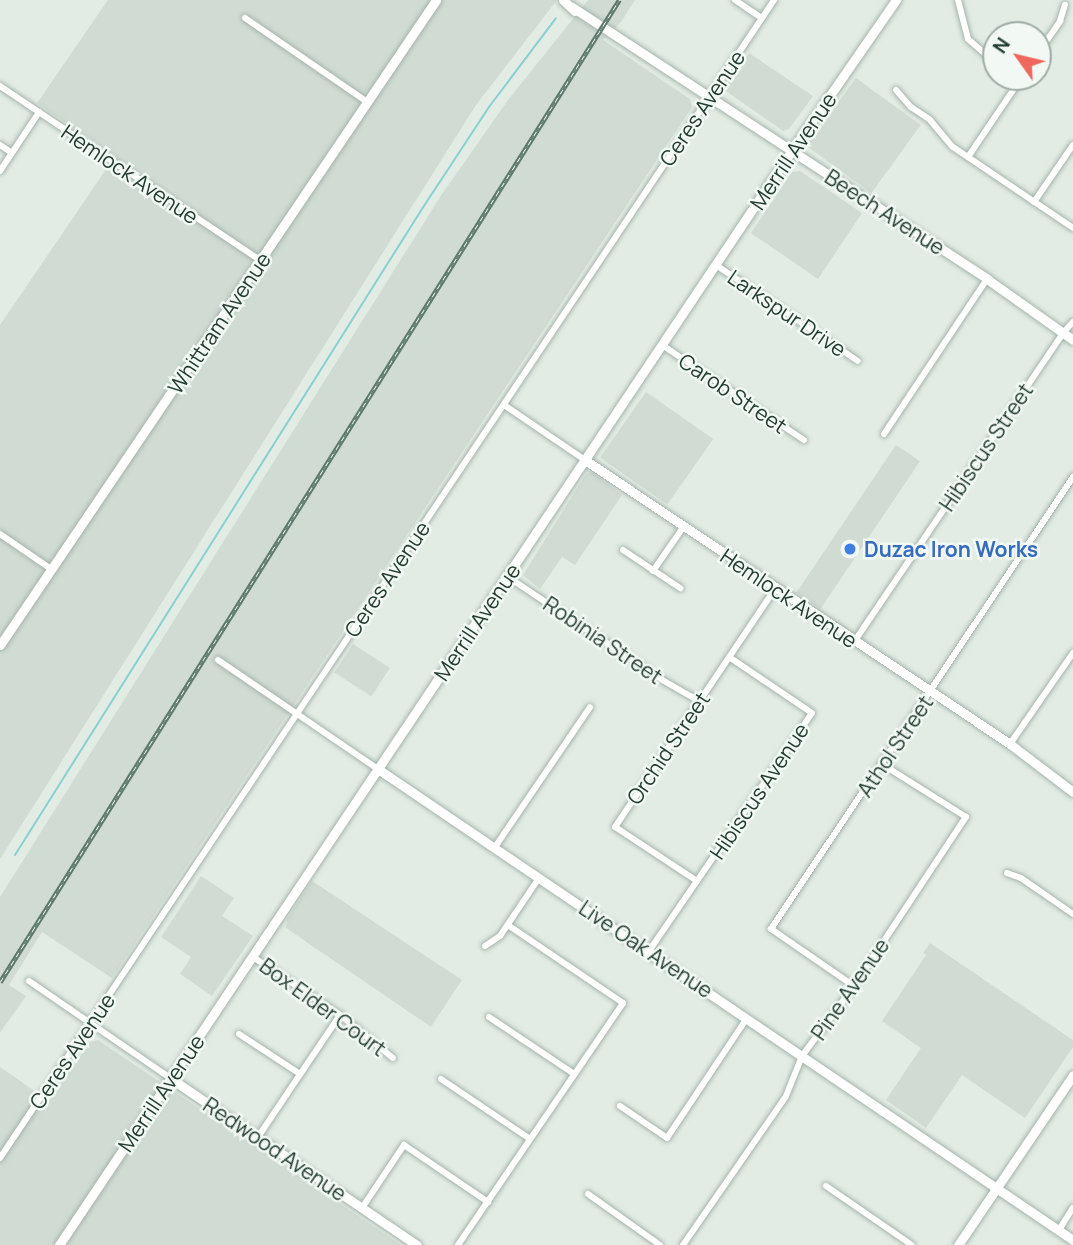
<!DOCTYPE html>
<style>
body{margin:0}
#map{position:relative;width:1073px;height:1245px;overflow:hidden;background:#e2ece5;font-family:Manrope,sans-serif}
div>[style]{position:absolute}
.built>*{inset:0;background:#d0dbd4;transform-origin:0 0}
.stream>*{height:2px;margin:-1px;padding:0 1px;transform-origin:1px;border-radius:1px;background:#8bd0ce}
.roads{filter:drop-shadow(0 0 2px #a5b4ab) drop-shadow(0 0 2px #a5b4ab)}
.street>*{height:6px;margin:-3px;padding:0 3px;transform-origin:3px;border-radius:3px;background:#fff}
.secondary>*{height:9px;margin:-4.5px;padding:0 4.5px;transform-origin:4.5px;border-radius:4.5px;background:#fff}
.rail>*{height:4.5px;margin-top:-2.25px;transform-origin:0;background:repeating-linear-gradient(90deg,#f2f8f4 0 5px,#5d786c 0 10px);box-sizing:border-box;border-block:2px solid #5d786c}
.dots>*{width:19px;height:19px;translate:-50% -50%;box-sizing:border-box;border:4px solid #f2f8f4;border-radius:50%}
span{translate:-50% -50%;white-space:nowrap;text-align:center;line-height:1.15;-webkit-text-stroke:5px #f2f8f4;paint-order:stroke}
.street-label{font-size:21px;color:#223c30}
.shop-label{font-size:21px;color:#366cbe;font-weight:700}
.left{translate:0 -50%;text-align:left}
.north{position:absolute;left:982px;top:21px;width:70px;height:70px;box-sizing:border-box;background:#f2f8f4;border:2px solid #9fada6;border-radius:50%;rotate:304deg;font-size:19px;font-weight:700;line-height:28px;text-align:center;color:#223c30}
.north::after{content:'';display:block;margin:auto;width:24px;height:32px;background:#ef675d;clip-path:polygon(50% 0,100% 100%,50% 72%,0 100%)}
</style>
<div id="map">
<div class="built">
<div style="clip-path:polygon(108px 0,557px 0,476px 105px,0 859px,0 325px,115px 156px,37px 103px)"></div>
<div style="clip-path:polygon(588px 0,635px 0,621px 22px,603px 40px,690px 99px,692px 107px,112px 978px,42px 932px,9px 985px,26px 996px,0 1033px,0 897px,442px 194px,508px 100px)"></div>
<div style="clip-path:polygon(749px 53px,813px 96px,789px 129px,783px 131px,726px 91px,726px 86px)"></div>
<div style="left:856px;top:78px;width:80px;height:84px;rotate:36deg"></div>
<div style="clip-path:polygon(800px 171px,862px 213px,818px 279px,751px 233px,792px 172px)"></div>
<div style="left:646px;top:392px;width:82px;height:80px;rotate:35deg"></div>
<div style="left:896px;top:445px;width:29px;height:178px;rotate:34deg"></div>
<div style="clip-path:polygon(592px 472px,622px 495px,575px 565px,562px 557px,540px 589px,523px 575px,586px 474px)"></div>
<div style="left:353px;top:644px;width:44px;height:34px;rotate:33deg"></div>
<div style="clip-path:polygon(201px 876px,234px 898px,222px 916px,253px 936px,212px 996px,180px 974px,191px 957px,161px 937px)"></div>
<div style="clip-path:polygon(312px 881px,462px 980px,431px 1027px,286px 928px,287px 919px)"></div>
<div style="clip-path:polygon(930px 943px,1073px 1040px,1073px 1047px,1025px 1118px,962px 1075px,926px 1128px,886px 1100px,921px 1048px,882px 1021px,926px 955px,923px 953px)"></div>
<div style="clip-path:polygon(98px 1040px,401px 1245px,0 1245px,0 1067px,49px 1101px,90px 1042px)"></div>
</div>
<div class="stream">
<div style="left:15px;top:855px;width:760px;rotate:-57.79deg"></div>
<div style="left:420px;top:212px;width:126px;rotate:-56.7deg"></div>
<div style="left:489px;top:107px;width:111px;rotate:-53deg"></div>
</div>
<div class="roads">
<div class="street">
<div style="left:735px;top:0;width:32px;rotate:34deg"></div>
<div style="left:958px;top:0;width:40px;rotate:75.6deg"></div>
<div style="left:968px;top:39px;width:37px;rotate:41deg"></div>
<div style="left:245px;top:18px;width:148px;rotate:34.5deg"></div>
<div style="left:1038px;top:53px;width:39px;rotate:-55deg"></div>
<div style="left:1060px;top:21px;width:17px;rotate:-73deg"></div>
<div style="left:0;top:86px;width:314px;rotate:33.8deg"></div>
<div style="left:896px;top:90px;width:23px;rotate:49deg"></div>
<div style="left:911px;top:107px;width:23px;rotate:34deg"></div>
<div style="left:930px;top:120px;width:35px;rotate:50deg"></div>
<div style="left:953px;top:147px;width:145px;rotate:34deg"></div>
<div style="left:0;top:145px;width:14px;rotate:34deg"></div>
<div style="left:968px;top:157px;width:97px;rotate:-56deg"></div>
<div style="left:0;top:171px;width:71px;rotate:-56.5deg"></div>
<div style="left:1034px;top:202px;width:69px;rotate:-55.6deg"></div>
<div style="left:716px;top:265px;width:171px;rotate:34.1deg"></div>
<div style="left:662px;top:345px;width:171px;rotate:33.8deg"></div>
<div style="left:504px;top:405px;width:98px;rotate:34.2deg"></div>
<div style="left:884px;top:434px;width:186px;rotate:-56.4deg"></div>
<div style="left:0;top:534px;width:62px;rotate:34.5deg"></div>
<div style="left:623px;top:550px;width:69px;rotate:33.7deg"></div>
<div style="left:653px;top:571px;width:55px;rotate:-55.4deg"></div>
<div style="left:508px;top:577px;width:187px;rotate:33.7deg"></div>
<div style="left:664px;top:681px;width:40px;rotate:29.7deg"></div>
<div style="left:854px;top:642px;width:373px;rotate:-55.9deg"></div>
<div style="left:1063px;top:333px;width:15px;rotate:-48deg"></div>
<div style="left:218px;top:660px;width:194px;rotate:34.3deg"></div>
<div style="left:1010px;top:744px;width:111px;rotate:-55.3deg"></div>
<div style="left:495px;top:847px;width:169px;rotate:-55.8deg"></div>
<div style="left:1007px;top:873px;width:15px;rotate:20deg"></div>
<div style="left:1021px;top:878px;width:63px;rotate:34.7deg"></div>
<div style="left:697px;top:881px;width:98px;rotate:-146.6deg"></div>
<div style="left:615px;top:827px;width:287px;rotate:-56.1deg"></div>
<div style="left:485px;top:946px;width:18px;rotate:-34deg"></div>
<div style="left:500px;top:936px;width:70px;rotate:-56.1deg"></div>
<div style="left:649px;top:951px;width:288px;rotate:-55.6deg"></div>
<div style="left:812px;top:713px;width:100px;rotate:-146deg"></div>
<div style="left:253px;top:957px;width:105px;rotate:33.7deg"></div>
<div style="left:340px;top:1015px;width:68px;rotate:39.1deg"></div>
<div style="left:29px;top:981px;width:171px;rotate:34.5deg"></div>
<div style="left:854px;top:986px;width:101px;rotate:-145.5deg"></div>
<div style="left:771px;top:929px;width:544px;rotate:-56.25deg"></div>
<div style="left:489px;top:1017px;width:102px;rotate:33.8deg"></div>
<div style="left:239px;top:1034px;width:73px;rotate:33.3deg"></div>
<div style="left:441px;top:1079px;width:107px;rotate:34deg"></div>
<div style="left:620px;top:1106px;width:57px;rotate:34.2deg"></div>
<div style="left:667px;top:1138px;width:144px;rotate:-56.3deg"></div>
<div style="left:258px;top:1137px;width:147px;rotate:-56.1deg"></div>
<div style="left:0;top:1158px;width:1393px;rotate:-56.24deg"></div>
<div style="left:826px;top:1186px;width:104px;rotate:34.5deg"></div>
<div style="left:588px;top:1194px;width:88px;rotate:35.3deg"></div>
<div style="left:362px;top:1208px;width:76px;rotate:-56.3deg"></div>
<div style="left:404px;top:1145px;width:102px;rotate:34.2deg"></div>
<div style="left:1059px;top:1230px;width:26px;rotate:-58deg"></div>
<div style="left:458px;top:1245px;width:293px;rotate:-55.7deg"></div>
<div style="left:623px;top:1003px;width:139px;rotate:-145.9deg"></div>
<div style="left:683px;top:1245px;width:181px;rotate:-55.3deg"></div>
<div style="left:786px;top:1096px;width:43px;rotate:-68.2deg"></div>
<div style="left:802px;top:1056px;width:87px;rotate:-53.4deg"></div>
<div style="left:854px;top:986px;width:203px;rotate:-56.5deg"></div>
<div style="left:966px;top:817px;width:99px;rotate:-147.8deg"></div>
</div>
<div class="secondary">
<div style="left:563px;top:0;width:16px;rotate:43deg"></div>
<div style="left:572px;top:7px;width:496px;rotate:33.2deg"></div>
<div style="left:987px;top:279px;width:105px;rotate:35.3deg"></div>
<div style="left:585px;top:460px;width:511px;rotate:33.75deg"></div>
<div style="left:1010px;top:744px;width:79px;rotate:37.3deg"></div>
<div style="left:0;top:645px;width:779px;rotate:-55.94deg"></div>
<div style="left:378px;top:769px;width:840px;rotate:34.13deg"></div>
<div style="left:170px;top:1078px;width:298px;rotate:34.1deg"></div>
<div style="left:59px;top:1245px;width:1318px;rotate:-56.2deg"></div>
<div style="left:792px;top:150px;width:183px;rotate:-55.3deg"></div>
<div style="left:958px;top:1245px;width:205px;rotate:-55.9deg"></div>
</div>
</div>
<div class="rail">
<div style="left:0;top:982px;width:1161px;rotate:-57.77deg"></div>
</div>
<div class="dots">
<div style="left:850px;top:549px;background:#3f7fe0"></div>
</div>
<div class="street-label">
<span style="left:702px;top:108px;rotate:-56deg">Ceres Avenue</span>
<span style="left:793px;top:151px;rotate:-56deg">Merrill Avenue</span>
<span style="left:130px;top:174px;rotate:34deg">Hemlock Avenue</span>
<span style="left:885px;top:212px;rotate:33deg">Beech Avenue</span>
<span style="left:787px;top:313px;rotate:34deg">Larkspur Drive</span>
<span style="left:219px;top:323px;rotate:-56deg">Whittram Avenue</span>
<span style="left:733px;top:393px;rotate:34deg">Carob Street</span>
<span style="left:986px;top:447px;rotate:-56deg">Hibiscus Street</span>
<span style="left:387px;top:579px;rotate:-56deg">Ceres Avenue</span>
<span style="left:789px;top:598px;rotate:34deg">Hemlock Avenue</span>
<span style="left:477px;top:622px;rotate:-56deg">Merrill Avenue</span>
<span style="left:603px;top:640px;rotate:34deg">Robinia Street</span>
<span style="left:895px;top:746px;rotate:-56deg">Athol Street</span>
<span style="left:668px;top:748px;rotate:-56deg">Orchid Street</span>
<span style="left:759px;top:791px;rotate:-56deg">Hibiscus Avenue</span>
<span style="left:646px;top:949px;rotate:34deg">Live Oak Avenue</span>
<span style="left:850px;top:989px;rotate:-55deg">Pine Avenue</span>
<span style="left:323px;top:1007px;rotate:36deg">Box Elder Court</span>
<span style="left:72px;top:1051px;rotate:-56deg">Ceres Avenue</span>
<span style="left:161px;top:1093px;rotate:-56deg">Merrill Avenue</span>
<span style="left:275px;top:1149px;rotate:34deg">Redwood Avenue</span>
</div>
<div class="shop-label">
<span class="left" style="left:864px;top:549px">Duzac Iron Works</span>
</div>
<div class="north">N</div>
</div>
